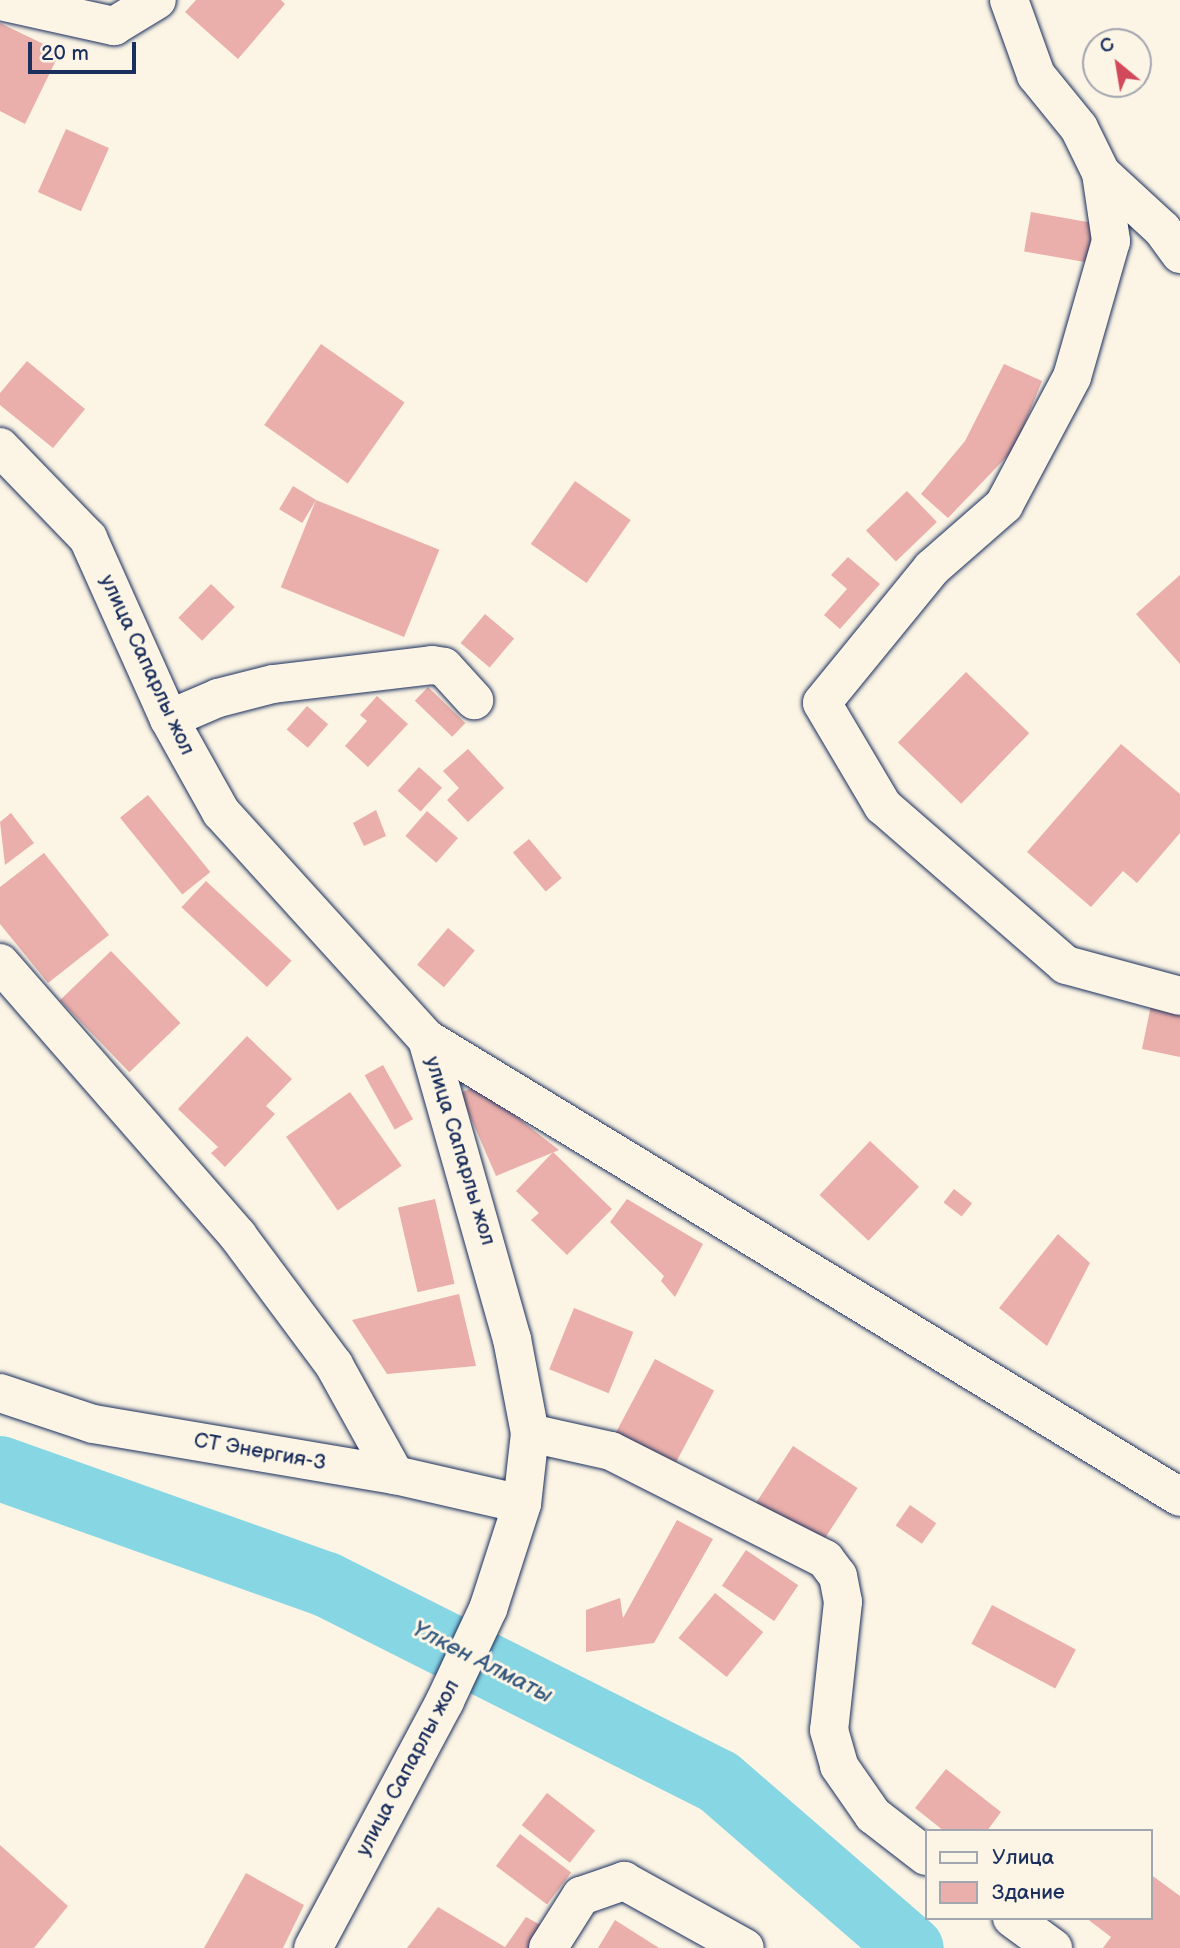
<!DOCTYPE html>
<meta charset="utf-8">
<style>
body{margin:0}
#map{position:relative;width:1180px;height:1948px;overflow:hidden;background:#fcf5e5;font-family:"Balsamiq Sans",sans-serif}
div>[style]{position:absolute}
.river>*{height:65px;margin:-32.5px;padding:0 32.5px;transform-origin:32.5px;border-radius:32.5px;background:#87d6e4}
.building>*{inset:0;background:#eaafaa;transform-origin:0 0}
.roads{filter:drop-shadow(0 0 2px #1b2f5e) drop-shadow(0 0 2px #1b2f5e)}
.minor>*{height:38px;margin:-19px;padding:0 19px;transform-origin:19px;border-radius:19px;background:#fcf5e5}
span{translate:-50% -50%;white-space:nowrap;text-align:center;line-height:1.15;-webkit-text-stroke:6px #fcf5e5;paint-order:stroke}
.street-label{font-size:21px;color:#1b2f5e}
.water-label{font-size:23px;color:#365980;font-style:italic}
.legend{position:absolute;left:925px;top:1829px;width:228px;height:91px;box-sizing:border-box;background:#fcf5e5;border:2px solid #a2a6af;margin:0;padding:9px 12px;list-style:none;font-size:21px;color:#1b2f5e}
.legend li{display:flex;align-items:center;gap:14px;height:35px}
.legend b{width:35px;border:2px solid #a2a6af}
.north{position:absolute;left:1082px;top:28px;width:70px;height:70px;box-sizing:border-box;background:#fcf5e5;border:2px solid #a2a6af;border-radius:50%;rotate:330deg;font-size:19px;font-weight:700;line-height:28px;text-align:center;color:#1b2f5e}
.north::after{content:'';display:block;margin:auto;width:24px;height:32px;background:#d1495b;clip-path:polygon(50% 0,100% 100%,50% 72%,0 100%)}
.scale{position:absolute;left:28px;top:42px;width:108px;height:32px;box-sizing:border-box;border:4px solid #1b2f5e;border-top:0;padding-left:9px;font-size:21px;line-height:24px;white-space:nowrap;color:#1b2f5e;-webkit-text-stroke:5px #fcf5e5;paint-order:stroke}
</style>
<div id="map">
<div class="river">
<div style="left:0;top:1468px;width:346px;rotate:19.6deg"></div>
<div style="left:326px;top:1584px;width:439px;rotate:26.7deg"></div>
<div style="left:718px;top:1781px;width:255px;rotate:40.9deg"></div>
</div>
<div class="building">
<div style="clip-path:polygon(196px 0,281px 0,285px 4px,238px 59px,185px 12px)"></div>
<div style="clip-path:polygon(0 23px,60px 52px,25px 124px,0 111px)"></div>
<div style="left:66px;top:129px;width:47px;height:69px;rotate:24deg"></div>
<div style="left:1031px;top:212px;width:66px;height:40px;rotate:10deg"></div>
<div style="left:321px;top:344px;width:102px;height:99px;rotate:35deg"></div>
<div style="clip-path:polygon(27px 361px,85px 409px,53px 448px,0 405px,0 393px)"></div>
<div style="clip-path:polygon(1004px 364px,1042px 381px,1015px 448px,948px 518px,921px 494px,965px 441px)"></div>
<div style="left:575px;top:481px;width:68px;height:77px;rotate:35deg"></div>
<div style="left:293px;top:486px;width:27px;height:27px;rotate:31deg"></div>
<div style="left:907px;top:491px;width:43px;height:57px;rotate:46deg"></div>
<div style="left:316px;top:500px;width:133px;height:94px;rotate:22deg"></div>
<div style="clip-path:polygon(848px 557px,880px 584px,840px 629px,824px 615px,847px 589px,831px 575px)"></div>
<div style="clip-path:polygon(1180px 575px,1180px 664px,1136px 614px)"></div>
<div style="left:211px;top:584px;width:33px;height:47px;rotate:44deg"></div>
<div style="left:485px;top:614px;width:38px;height:38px;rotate:40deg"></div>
<div style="left:966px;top:672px;width:88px;height:98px;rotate:44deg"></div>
<div style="left:428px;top:687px;width:52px;height:19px;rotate:44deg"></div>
<div style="clip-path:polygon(377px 696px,408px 724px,368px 767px,345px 746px,367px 721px,360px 715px)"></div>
<div style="left:307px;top:706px;width:28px;height:31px;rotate:41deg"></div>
<div style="clip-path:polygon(1121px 744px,1180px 794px,1180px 833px,1137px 883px,1123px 871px,1091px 907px,1027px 852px)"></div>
<div style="clip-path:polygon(468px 749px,504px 788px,468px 822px,447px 800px,459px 788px,443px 771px)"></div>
<div style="left:419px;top:767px;width:31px;height:32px;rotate:42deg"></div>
<div style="left:148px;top:795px;width:99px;height:36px;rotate:51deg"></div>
<div style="clip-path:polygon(376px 810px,386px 836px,364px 846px,353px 823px)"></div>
<div style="left:427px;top:811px;width:41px;height:33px;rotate:41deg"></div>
<div style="clip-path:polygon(11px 813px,34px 843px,5px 865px,0 822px)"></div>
<div style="left:529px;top:839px;width:51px;height:21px;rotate:50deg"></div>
<div style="clip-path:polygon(44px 853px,109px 935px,48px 983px,0 924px,0 887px)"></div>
<div style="left:206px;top:881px;width:117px;height:36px;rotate:43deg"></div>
<div style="left:448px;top:928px;width:35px;height:48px;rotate:40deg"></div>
<div style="left:111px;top:951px;width:100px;height:71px;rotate:46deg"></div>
<div style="clip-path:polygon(1151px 1005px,1180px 1012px,1180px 1057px,1142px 1049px)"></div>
<div style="clip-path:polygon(247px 1036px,292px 1079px,266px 1106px,275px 1114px,225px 1167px,211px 1153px,218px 1147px,178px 1109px)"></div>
<div style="left:383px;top:1065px;width:62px;height:21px;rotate:61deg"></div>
<div style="clip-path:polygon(477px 1086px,559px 1150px,496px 1176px,460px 1093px)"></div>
<div style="left:350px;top:1092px;width:90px;height:78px;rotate:55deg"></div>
<div style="left:870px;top:1141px;width:67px;height:74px;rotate:43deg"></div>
<div style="clip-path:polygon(553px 1152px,612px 1209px,567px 1255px,531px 1220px,539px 1213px,516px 1191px)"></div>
<div style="left:954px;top:1189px;width:23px;height:17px;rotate:38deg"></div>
<div style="left:435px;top:1199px;width:87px;height:38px;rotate:77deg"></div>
<div style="clip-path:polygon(627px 1199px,703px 1244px,675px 1297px,661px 1281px,664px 1276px,610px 1222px)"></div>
<div style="clip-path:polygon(1058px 1234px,1090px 1263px,1047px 1346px,999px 1308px)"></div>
<div style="clip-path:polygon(459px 1294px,476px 1366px,387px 1374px,352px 1320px)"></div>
<div style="left:574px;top:1308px;width:64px;height:66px;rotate:22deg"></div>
<div style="left:655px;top:1359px;width:67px;height:85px;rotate:28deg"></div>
<div style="left:793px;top:1446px;width:77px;height:68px;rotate:33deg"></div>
<div style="left:910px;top:1505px;width:32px;height:25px;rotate:35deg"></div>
<div style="clip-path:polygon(677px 1520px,713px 1539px,654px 1643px,586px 1652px,586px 1610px,620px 1598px,623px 1618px)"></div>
<div style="left:746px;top:1550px;width:63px;height:43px;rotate:34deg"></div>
<div style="left:715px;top:1593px;width:62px;height:58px;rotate:39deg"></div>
<div style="left:992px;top:1605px;width:95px;height:44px;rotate:28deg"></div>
<div style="clip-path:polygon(946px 1769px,1001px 1812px,987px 1831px,944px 1831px,915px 1808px)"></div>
<div style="left:547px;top:1793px;width:61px;height:41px;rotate:38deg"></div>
<div style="left:520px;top:1834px;width:64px;height:40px;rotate:37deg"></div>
<div style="clip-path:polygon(0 1845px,68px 1906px,34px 1948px,0 1948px)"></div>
<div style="clip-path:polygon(246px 1873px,304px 1905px,283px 1948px,204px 1948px)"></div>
<div style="clip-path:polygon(1150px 1874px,1180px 1896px,1180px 1948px,1103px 1948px,1111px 1937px,1086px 1918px,1150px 1918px)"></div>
<div style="clip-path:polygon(438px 1907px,505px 1947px,526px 1917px,544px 1927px,534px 1948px,407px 1948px)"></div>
<div style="clip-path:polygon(615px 1920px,659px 1948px,598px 1948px)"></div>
</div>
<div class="roads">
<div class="minor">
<div style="left:1009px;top:0;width:80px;rotate:70.2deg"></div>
<div style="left:1036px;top:75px;width:68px;rotate:50.9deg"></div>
<div style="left:1079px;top:128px;width:50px;rotate:63.9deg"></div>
<div style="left:1101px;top:173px;width:69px;rotate:81.6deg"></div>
<div style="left:1111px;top:241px;width:141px;rotate:106deg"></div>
<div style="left:1072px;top:377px;width:145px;rotate:118deg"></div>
<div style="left:1004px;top:505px;width:96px;rotate:138.8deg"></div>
<div style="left:932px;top:568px;width:174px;rotate:129.2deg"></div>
<div style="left:822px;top:703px;width:120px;rotate:59.4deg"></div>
<div style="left:883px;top:806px;width:242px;rotate:41deg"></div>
<div style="left:1066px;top:965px;width:118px;rotate:15.2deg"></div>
<div style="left:0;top:1px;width:117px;rotate:12.4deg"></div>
<div style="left:114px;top:26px;width:50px;rotate:-31.2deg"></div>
<div style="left:1101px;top:173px;width:83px;rotate:42.6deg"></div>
<div style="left:1162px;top:229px;width:31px;rotate:54deg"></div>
<div style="left:0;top:447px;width:127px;rotate:46deg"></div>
<div style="left:88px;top:538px;width:198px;rotate:65.9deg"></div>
<div style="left:169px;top:719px;width:107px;rotate:60.8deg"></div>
<div style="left:221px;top:812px;width:307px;rotate:47.8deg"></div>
<div style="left:427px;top:1039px;width:312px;rotate:74.2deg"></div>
<div style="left:512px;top:1339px;width:96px;rotate:79.2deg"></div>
<div style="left:530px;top:1433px;width:71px;rotate:96.4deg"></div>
<div style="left:522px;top:1504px;width:110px;rotate:107.9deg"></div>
<div style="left:488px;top:1609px;width:102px;rotate:115.1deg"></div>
<div style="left:445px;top:1701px;width:280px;rotate:118.1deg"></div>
<div style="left:169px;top:719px;width:53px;rotate:-23.2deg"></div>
<div style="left:218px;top:698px;width:57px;rotate:-14.3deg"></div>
<div style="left:273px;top:684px;width:160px;rotate:-6.8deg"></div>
<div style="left:432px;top:665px;width:12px;rotate:9deg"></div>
<div style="left:444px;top:667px;width:45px;rotate:47.7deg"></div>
<div style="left:0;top:963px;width:362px;rotate:48.9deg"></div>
<div style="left:238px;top:1236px;width:161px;rotate:53.3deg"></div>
<div style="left:334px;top:1365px;width:126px;rotate:61deg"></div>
<div style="left:427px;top:1039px;width:881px;rotate:31.31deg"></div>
<div style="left:0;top:1393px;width:98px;rotate:18.4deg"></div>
<div style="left:93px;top:1424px;width:306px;rotate:9.6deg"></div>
<div style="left:395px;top:1475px;width:130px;rotate:12.9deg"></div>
<div style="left:530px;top:1433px;width:83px;rotate:12.5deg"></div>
<div style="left:611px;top:1451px;width:240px;rotate:26.8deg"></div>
<div style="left:825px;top:1559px;width:21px;rotate:53deg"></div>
<div style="left:838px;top:1576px;width:26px;rotate:79deg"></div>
<div style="left:843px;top:1602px;width:129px;rotate:96.2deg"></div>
<div style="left:829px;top:1730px;width:37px;rotate:74deg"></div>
<div style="left:839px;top:1766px;width:60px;rotate:55.2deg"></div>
<div style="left:873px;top:1815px;width:67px;rotate:37.7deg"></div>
<div style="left:1012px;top:1918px;width:51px;rotate:36.2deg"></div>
<div style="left:548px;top:1948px;width:62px;rotate:-57.6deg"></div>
<div style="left:581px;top:1896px;width:46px;rotate:-19.2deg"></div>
<div style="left:624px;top:1881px;width:138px;rotate:29deg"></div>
</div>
</div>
<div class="street-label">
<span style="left:147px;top:665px;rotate:65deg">улица Сапарлы жол</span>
<span style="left:460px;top:1151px;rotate:73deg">улица Сапарлы жол</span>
<span style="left:260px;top:1452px;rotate:10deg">СТ Энергия-3</span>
<span style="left:408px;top:1768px;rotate:-62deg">улица Сапарлы жол</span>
</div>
<div class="water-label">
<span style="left:482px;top:1662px;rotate:27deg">Үлкен Алматы</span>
</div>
<ul class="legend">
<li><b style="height:9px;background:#fcf5e5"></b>Улица</li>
<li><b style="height:19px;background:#eaafaa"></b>Здание</li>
</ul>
<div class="north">С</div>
<div class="scale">20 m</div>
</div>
